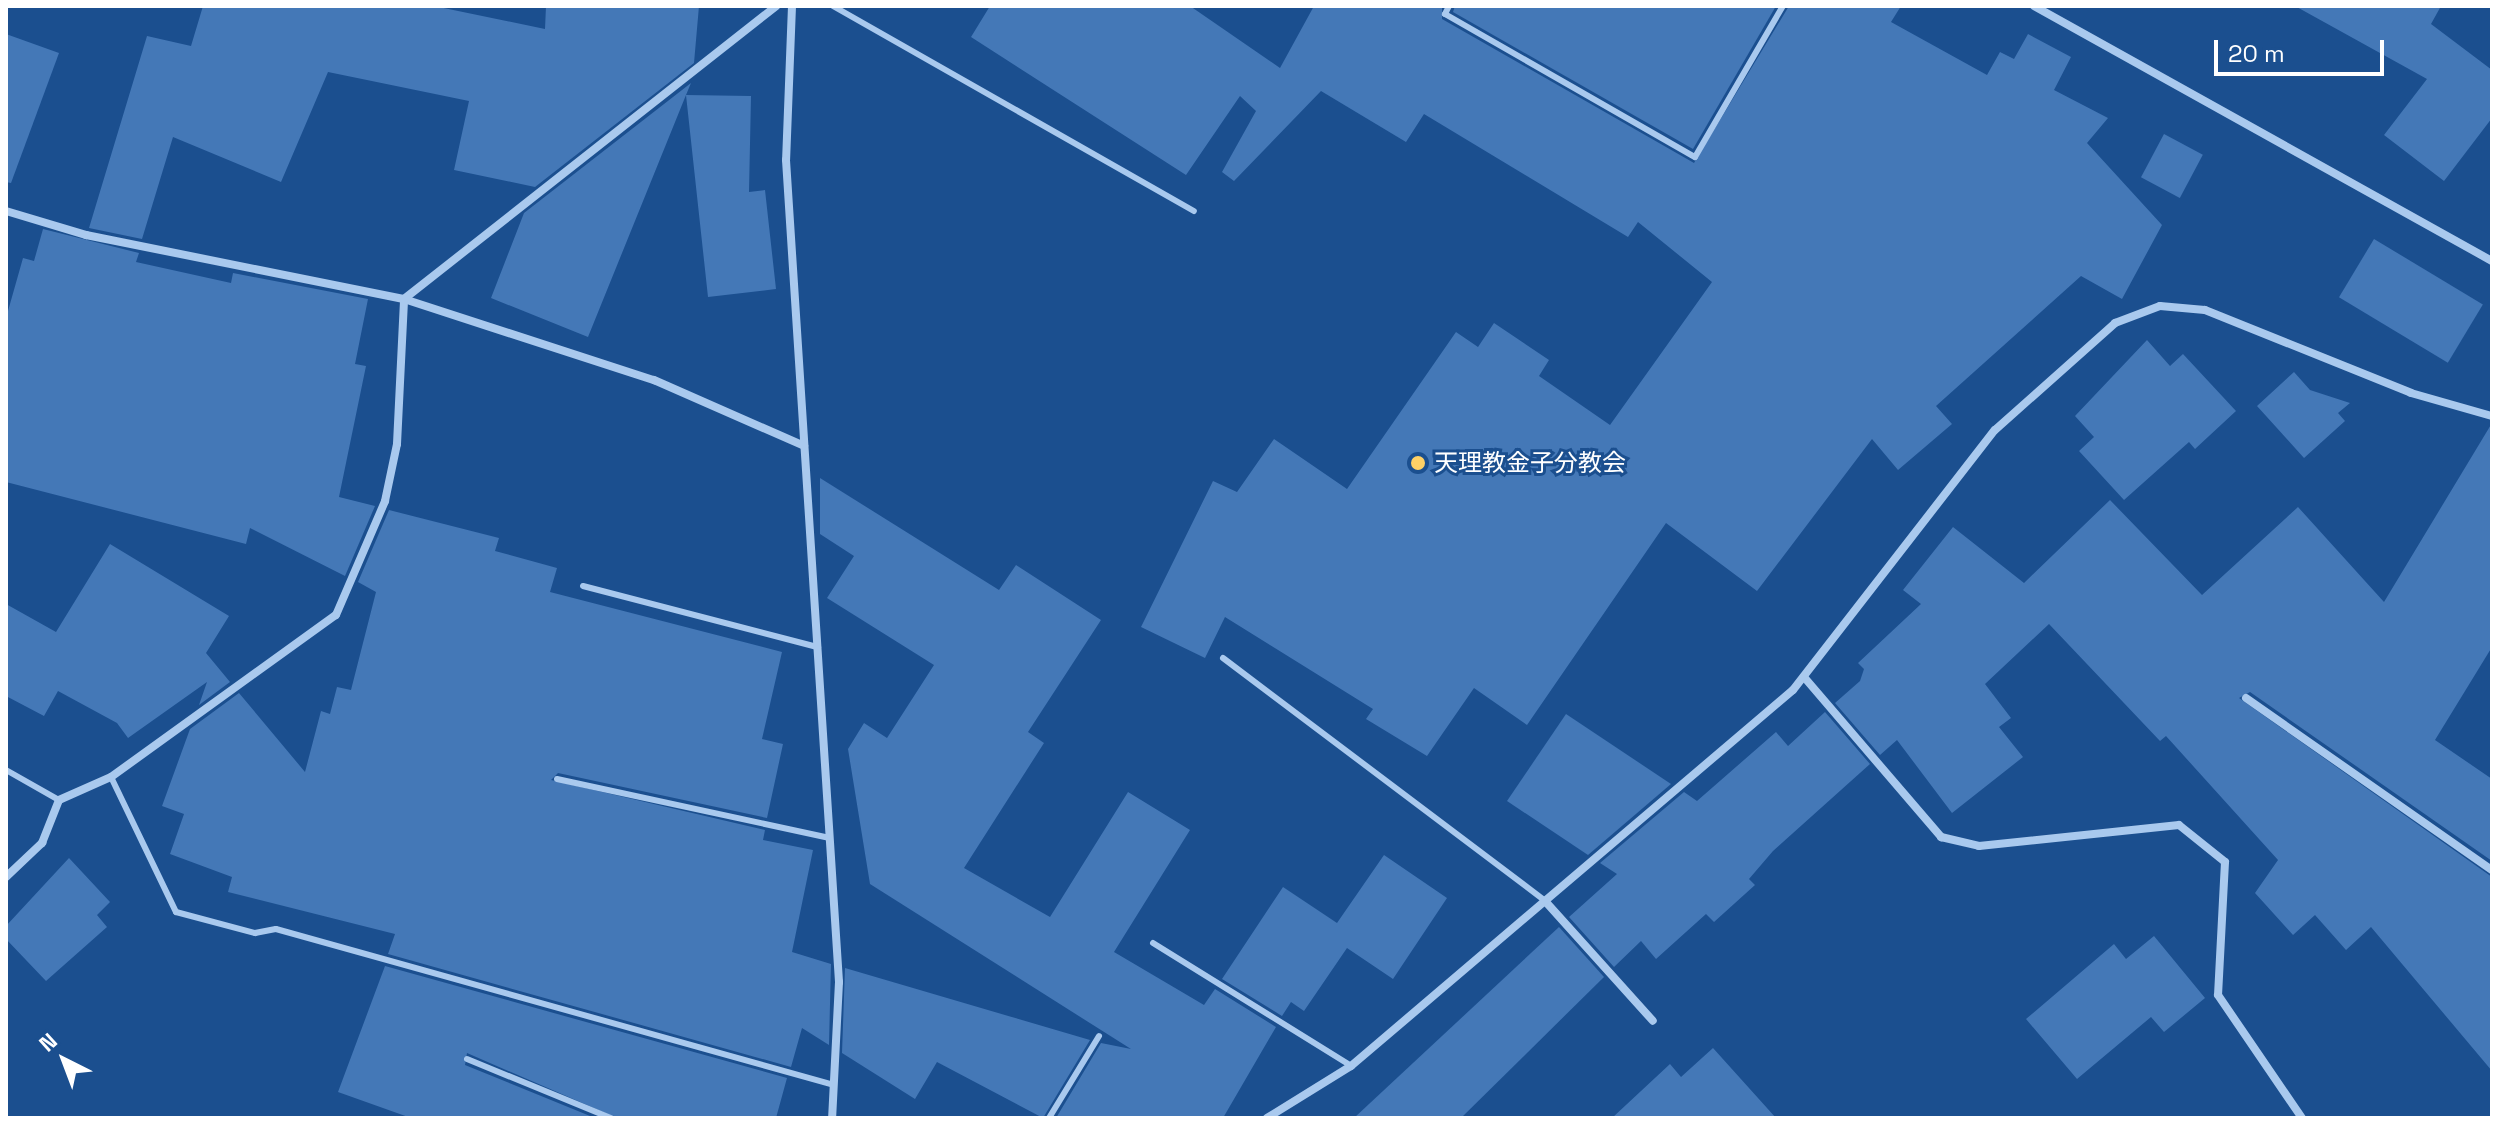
<!DOCTYPE html>
<meta charset="utf-8">
<style>
body{margin:0}
#map{position:relative;width:2498px;height:1124px;overflow:hidden;background:#1b4f8f;font-family:"Space Grotesk","Noto Sans JP",sans-serif}
div>[style]{position:absolute}
.building>*{inset:0;background:#4478b7;transform-origin:0 0}
.service>*{height:6px;margin:-3px;padding:0 3px;transform-origin:3px;border-radius:3px;background:#a9c9ee}
.minor>*{height:8px;margin:-4px;padding:0 4px;transform-origin:4px;border-radius:4px;background:#a9c9ee}
.dots>*{width:22px;height:22px;translate:-50% -50%;box-sizing:border-box;border:4px solid #1b4f8f;border-radius:50%}
span{translate:-50% -50%;white-space:nowrap;text-align:center;line-height:1.15;-webkit-text-stroke:6px #1b4f8f;paint-order:stroke}
.poi-label{font-size:24px;color:#fff}
.left{translate:0 -50%;text-align:left}
.frame{position:absolute;inset:0;border:8px solid #fff;pointer-events:none}
.north{position:absolute;left:24px;top:1020px;width:80px;height:80px;-webkit-text-stroke:6px #1b4f8f;paint-order:stroke;rotate:318deg;font-size:22px;font-weight:700;line-height:32px;text-align:center;color:#fff}
.north::after{content:'';display:block;margin:auto;width:28px;height:36px;background:#fff;clip-path:polygon(50% 0,100% 100%,50% 72%,0 100%)}
.scale{position:absolute;left:2214px;top:40px;width:170px;height:36px;box-sizing:border-box;border:4px solid #fff;border-top:0;padding-left:10px;font-size:24px;line-height:28px;white-space:nowrap;color:#fff;-webkit-text-stroke:6px #1b4f8f;paint-order:stroke}
</style>
<div id="map">
<div class="building">
<div style="clip-path:polygon(203px 6px,434px 6px,545px 29px,546px 6px,699px 6px,694px 63px,535px 187px,454px 170px,469px 101px,328px 72px,281px 182px,173px 137px,142px 239px,89px 228px,147px 36px,191px 46px)"></div>
<div style="clip-path:polygon(990px 6px,1190px 6px,1280px 68px,1314px 6px,1442px 6px,1442px 19px,1694px 163px,1789px 6px,1901px 6px,1891px 22px,1987px 75px,2000px 52px,2014px 59px,2028px 34px,2071px 57px,2054px 90px,2108px 118px,2087px 143px,2162px 225px,2122px 299px,2081px 276px,1936px 406px,1952px 424px,1898px 470px,1872px 439px,1757px 591px,1666px 523px,1527px 725px,1474px 688px,1427px 756px,1366px 719px,1373px 709px,1225px 617px,1205px 658px,1141px 627px,1213px 481px,1237px 492px,1274px 439px,1347px 489px,1456px 332px,1478px 347px,1494px 323px,1549px 360px,1539px 376px,1610px 425px,1712px 282px,1638px 222px,1628px 237px,1424px 114px,1406px 142px,1321px 91px,1234px 181px,1222px 172px,1256px 111px,1240px 96px,1186px 175px,971px 37px)"></div>
<div style="clip-path:polygon(1455px 6px,1776px 6px,1693px 149px,1453px 12px)"></div>
<div style="clip-path:polygon(2295px 6px,2441px 6px,2431px 24px,2492px 70px,2492px 118px,2444px 181px,2384px 135px,2427px 79px)"></div>
<div style="clip-path:polygon(6px 34px,59px 53px,11px 183px,6px 182px)"></div>
<div style="clip-path:polygon(691px 83px,686px 95px,751px 96px,749px 192px,765px 190px,776px 289px,708px 297px,686px 95px,588px 337px,491px 298px,524px 213px)"></div>
<div style="left:2164px;top:134px;width:44px;height:49px;rotate:28deg"></div>
<div style="clip-path:polygon(43px 229px,139px 253px,136px 262px,231px 283px,233px 273px,368px 299px,355px 364px,366px 366px,339px 497px,375px 506px,345px 576px,250px 528px,246px 544px,6px 482px,6px 318px,23px 258px,34px 261px)"></div>
<div style="left:2374px;top:239px;width:127px;height:68px;rotate:31deg"></div>
<div style="clip-path:polygon(2147px 340px,2170px 366px,2183px 354px,2236px 411px,2195px 449px,2189px 442px,2124px 500px,2079px 451px,2094px 437px,2075px 416px)"></div>
<div style="clip-path:polygon(2294px 372px,2310px 390px,2350px 403px,2338px 413px,2345px 421px,2304px 458px,2257px 406px)"></div>
<div style="clip-path:polygon(2492px 423px,2492px 647px,2435px 740px,2492px 779px,2492px 861px,2250px 692px,2239px 698px,2492px 877px,2492px 1071px,2371px 927px,2346px 950px,2315px 915px,2293px 935px,2255px 893px,2278px 860px,2166px 736px,2160px 741px,2049px 624px,1985px 684px,2011px 718px,1999px 727px,2023px 757px,1952px 813px,1897px 740px,1880px 755px,1835px 703px,1860px 681px,1864px 669px,1858px 663px,1921px 604px,1903px 590px,1953px 527px,2024px 583px,2110px 500px,2202px 595px,2298px 507px,2384px 602px)"></div>
<div style="clip-path:polygon(820px 478px,999px 590px,1016px 565px,1101px 620px,1028px 732px,1044px 743px,964px 868px,1050px 917px,1128px 792px,1190px 830px,1114px 952px,1204px 1005px,1215px 989px,1276px 1027px,1223px 1118px,1056px 1118px,1101px 1043px,1131px 1049px,870px 884px,848px 749px,864px 723px,887px 738px,934px 665px,827px 598px,854px 556px,820px 534px)"></div>
<div style="clip-path:polygon(389px 510px,499px 538px,495px 551px,557px 568px,550px 592px,782px 652px,762px 739px,783px 744px,767px 818px,558px 773px,551px 780px,765px 830px,763px 840px,813px 850px,792px 952px,831px 964px,829px 1045px,802px 1028px,791px 1067px,388px 954px,395px 934px,228px 892px,232px 877px,170px 854px,184px 814px,162px 806px,190px 729px,239px 693px,305px 772px,321px 711px,330px 714px,337px 687px,351px 690px,376px 592px,358px 582px)"></div>
<div style="clip-path:polygon(110px 544px,229px 616px,206px 653px,230px 682px,199px 705px,207px 682px,128px 738px,117px 723px,58px 691px,44px 716px,6px 696px,6px 604px,56px 632px)"></div>
<div style="clip-path:polygon(1825px 712px,1870px 764px,1773px 851px,1749px 879px,1755px 885px,1714px 922px,1706px 914px,1656px 959px,1641px 941px,1614px 967px,1569px 917px,1617px 874px,1600px 863px,1684px 792px,1697px 801px,1776px 732px,1788px 746px)"></div>
<div style="clip-path:polygon(1566px 714px,1671px 784px,1588px 855px,1507px 801px)"></div>
<div style="clip-path:polygon(1384px 855px,1447px 898px,1393px 979px,1347px 948px,1304px 1011px,1291px 1002px,1282px 1016px,1222px 979px,1283px 887px,1337px 923px)"></div>
<div style="clip-path:polygon(69px 858px,110px 902px,97px 915px,107px 927px,46px 981px,6px 939px,6px 926px)"></div>
<div style="clip-path:polygon(1559px 927px,1604px 977px,1461px 1118px,1354px 1118px)"></div>
<div style="clip-path:polygon(2154px 936px,2205px 998px,2164px 1032px,2151px 1017px,2077px 1079px,2026px 1019px,2114px 944px,2126px 959px)"></div>
<div style="clip-path:polygon(385px 966px,787px 1078px,776px 1118px,617px 1118px,467px 1053px,465px 1065px,595px 1118px,411px 1118px,338px 1092px)"></div>
<div style="clip-path:polygon(845px 968px,1090px 1040px,1043px 1118px,937px 1062px,915px 1099px,842px 1053px)"></div>
<div style="clip-path:polygon(1713px 1048px,1776px 1118px,1612px 1118px,1670px 1064px,1681px 1077px)"></div>
</div>
<div class="service">
<div style="left:833px;top:6px;width:415px;rotate:29.6deg"></div>
<div style="left:1449px;top:6px;width:9px;rotate:117deg"></div>
<div style="left:1445px;top:14px;width:288px;rotate:29.8deg"></div>
<div style="left:1695px;top:157px;width:175px;rotate:-59.8deg"></div>
<div style="left:583px;top:586px;width:243px;rotate:14.6deg"></div>
<div style="left:1223px;top:658px;width:403px;rotate:37deg"></div>
<div style="left:6px;top:770px;width:61px;rotate:29.5deg"></div>
<div style="left:111px;top:777px;width:150px;rotate:64.3deg"></div>
<div style="left:176px;top:912px;width:82px;rotate:14.9deg"></div>
<div style="left:255px;top:933px;width:21px;rotate:-11deg"></div>
<div style="left:276px;top:929px;width:579px;rotate:15.62deg"></div>
<div style="left:557px;top:779px;width:279px;rotate:12.2deg"></div>
<div style="left:1153px;top:943px;width:233px;rotate:31.8deg"></div>
<div style="left:467px;top:1059px;width:156px;rotate:22.3deg"></div>
<div style="left:1049px;top:1118px;width:96px;rotate:-58.6deg"></div>
</div>
<div class="minor">
<div style="left:792px;top:6px;width:154px;rotate:92.2deg"></div>
<div style="left:786px;top:160px;width:824px;rotate:86.31deg"></div>
<div style="left:839px;top:982px;width:136px;rotate:92.9deg"></div>
<div style="left:2034px;top:6px;width:524px;rotate:29.11deg"></div>
<div style="left:6px;top:211px;width:84px;rotate:16.7deg"></div>
<div style="left:86px;top:235px;width:324px;rotate:11.4deg"></div>
<div style="left:404px;top:299px;width:263px;rotate:18deg"></div>
<div style="left:654px;top:380px;width:164px;rotate:23.7deg"></div>
<div style="left:1804px;top:677px;width:211px;rotate:49.4deg"></div>
<div style="left:1941px;top:837px;width:39px;rotate:13deg"></div>
<div style="left:1979px;top:846px;width:201px;rotate:-6deg"></div>
<div style="left:2179px;top:825px;width:59px;rotate:38.8deg"></div>
<div style="left:2225px;top:862px;width:133px;rotate:93deg"></div>
<div style="left:2218px;top:995px;width:149px;rotate:55.7deg"></div>
<div style="left:2246px;top:698px;width:300px;rotate:35deg"></div>
<div style="left:6px;top:877px;width:50px;rotate:-43.4deg"></div>
<div style="left:42px;top:843px;width:46px;rotate:-68.4deg"></div>
<div style="left:59px;top:800px;width:57px;rotate:-23.9deg"></div>
<div style="left:111px;top:777px;width:277px;rotate:-35.8deg"></div>
<div style="left:336px;top:615px;width:124px;rotate:-66.7deg"></div>
<div style="left:385px;top:501px;width:58px;rotate:-78.1deg"></div>
<div style="left:397px;top:444px;width:145px;rotate:-87.2deg"></div>
<div style="left:404px;top:299px;width:474px;rotate:-38.2deg"></div>
<div style="left:1545px;top:901px;width:161px;rotate:48deg"></div>
<div style="left:1267px;top:1118px;width:99px;rotate:-31.8deg"></div>
<div style="left:1351px;top:1066px;width:580px;rotate:-40.39deg"></div>
<div style="left:1793px;top:690px;width:329px;rotate:-52.2deg"></div>
<div style="left:1995px;top:430px;width:161px;rotate:-41.7deg"></div>
<div style="left:2115px;top:323px;width:48px;rotate:-20.7deg"></div>
<div style="left:2160px;top:306px;width:45px;rotate:5.1deg"></div>
<div style="left:2205px;top:310px;width:222px;rotate:21.9deg"></div>
<div style="left:2411px;top:393px;width:84px;rotate:15.9deg"></div>
</div>
<div class="dots">
<div style="left:1418px;top:463px;background:#ffd166"></div>
</div>
<div class="poi-label">
<span class="left" style="left:1434px;top:463px">天理教金子分教会</span>
</div>
<div class="frame"></div>
<div class="north">N</div>
<div class="scale">20 m</div>
</div>
